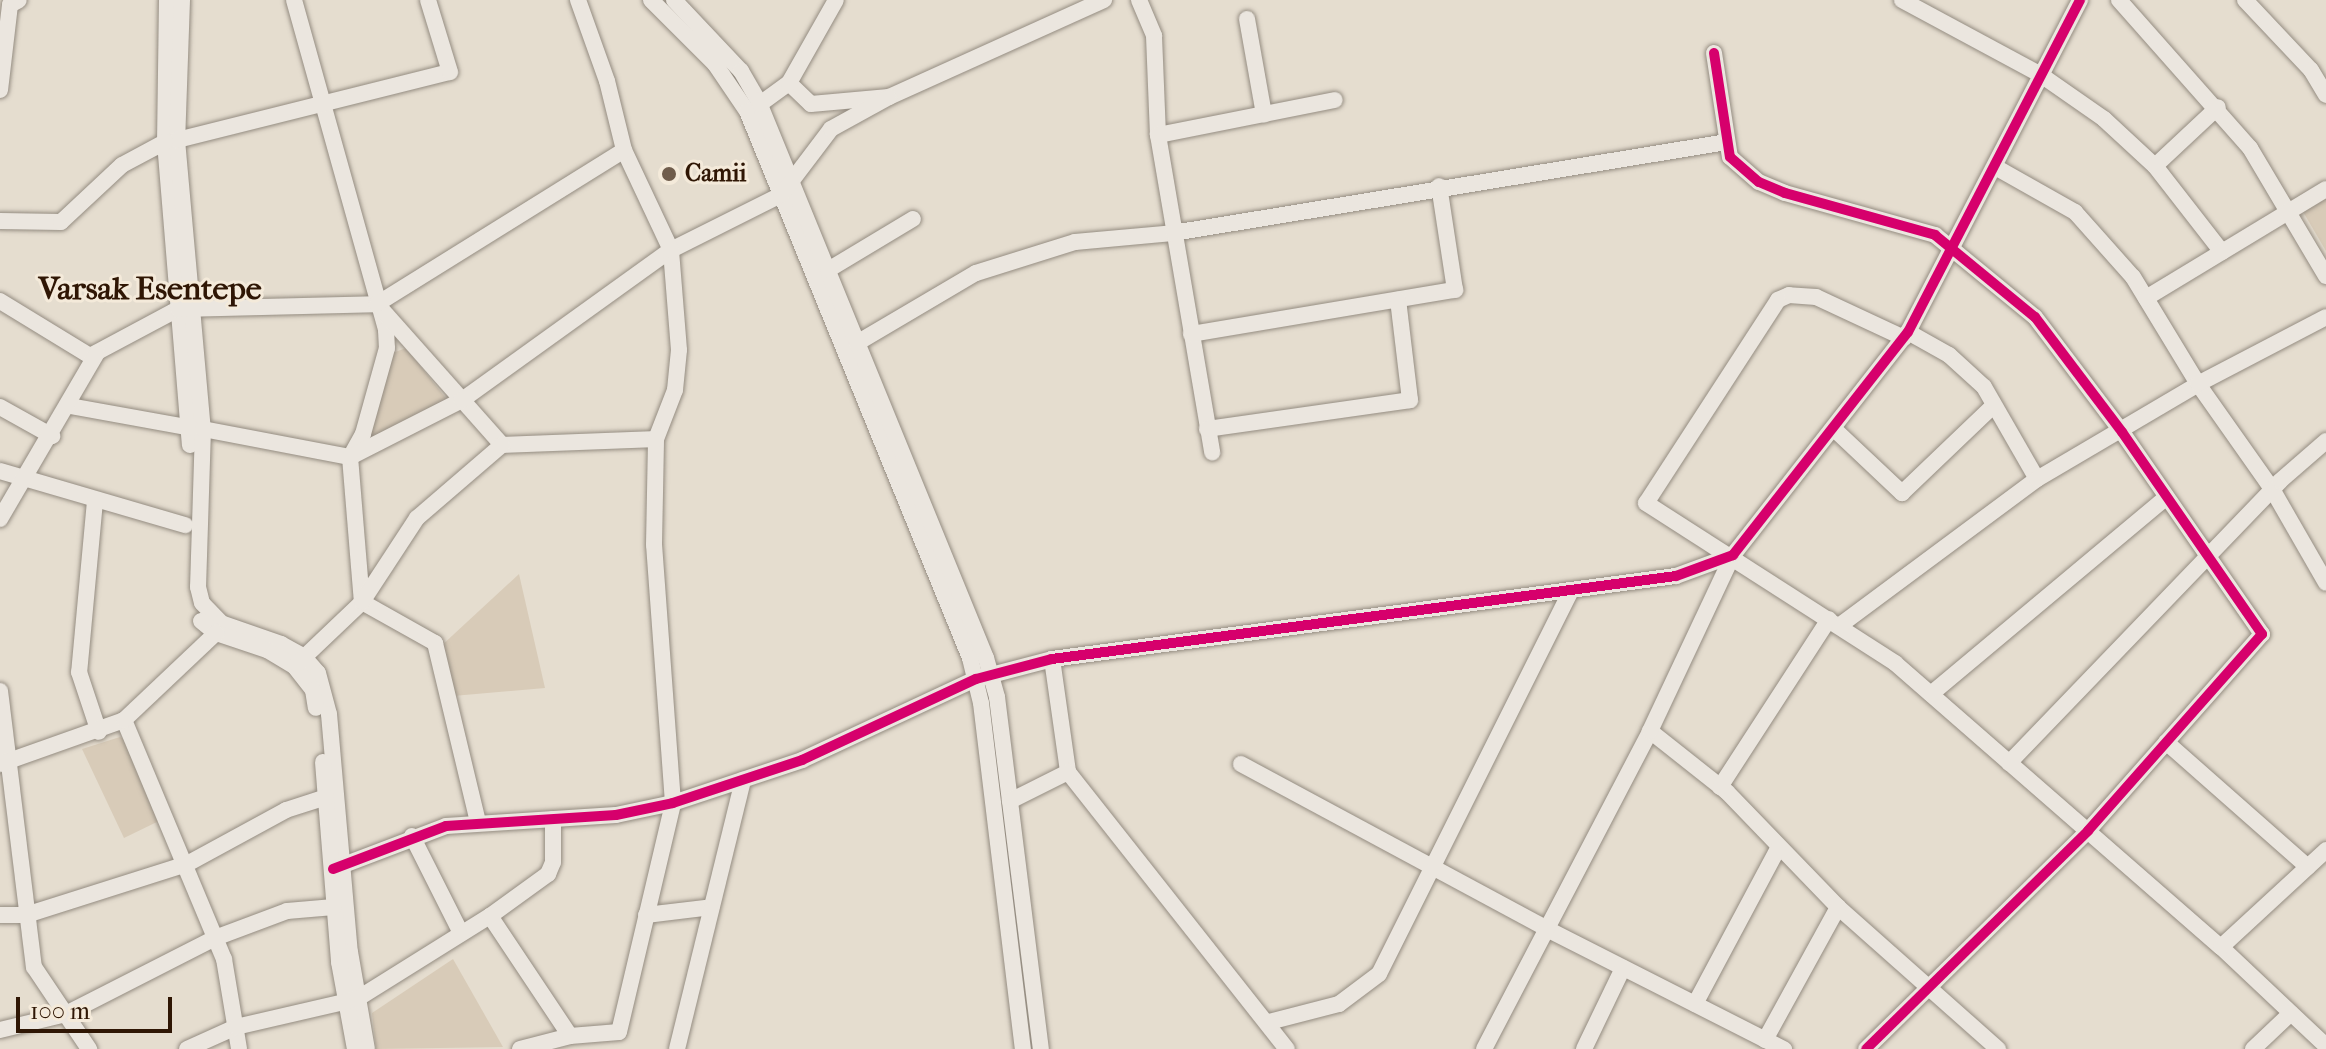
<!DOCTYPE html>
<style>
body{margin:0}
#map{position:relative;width:2326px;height:1049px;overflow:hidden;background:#e5ddcf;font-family:"IM FELL French Canon",serif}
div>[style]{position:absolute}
.green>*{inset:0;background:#d8cbb8}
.roads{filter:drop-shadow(0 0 2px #948c81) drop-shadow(0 0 2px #948c81)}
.minor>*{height:16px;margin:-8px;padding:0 8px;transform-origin:8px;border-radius:8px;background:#ebe6df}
.cycleway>*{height:10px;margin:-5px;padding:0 5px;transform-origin:5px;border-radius:5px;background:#d6006c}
.dots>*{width:22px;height:22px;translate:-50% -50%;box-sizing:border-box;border:4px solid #f4eada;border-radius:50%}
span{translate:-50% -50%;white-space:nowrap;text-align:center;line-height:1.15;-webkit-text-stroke:6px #f4eada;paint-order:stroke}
.poi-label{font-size:24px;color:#2f1604;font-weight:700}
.left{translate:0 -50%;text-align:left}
.district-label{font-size:32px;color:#2f1604;font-weight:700}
.scale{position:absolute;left:16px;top:997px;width:156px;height:36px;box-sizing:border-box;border:4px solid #2f1604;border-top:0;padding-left:10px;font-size:24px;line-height:28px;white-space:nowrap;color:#2f1604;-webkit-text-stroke:6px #f4eada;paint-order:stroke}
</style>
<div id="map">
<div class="green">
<div style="clip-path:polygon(2326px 196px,2326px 251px,2302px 210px)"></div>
<div style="clip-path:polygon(406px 348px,448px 401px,368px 442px,390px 354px)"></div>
<div style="clip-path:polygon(519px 574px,545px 688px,453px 696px,440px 647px)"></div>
<div style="clip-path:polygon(120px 737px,128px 742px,161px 820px,124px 838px,82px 749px)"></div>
<div style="clip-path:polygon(453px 959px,503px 1047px,376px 1049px,372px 1013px)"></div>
</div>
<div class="roads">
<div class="minor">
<div style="left:167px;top:0;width:142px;rotate:90.8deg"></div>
<div style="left:165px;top:142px;width:304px;rotate:85.3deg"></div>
<div style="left:182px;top:0;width:140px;rotate:92deg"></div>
<div style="left:177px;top:140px;width:290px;rotate:84.9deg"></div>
<div style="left:203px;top:429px;width:158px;rotate:91.8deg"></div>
<div style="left:198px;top:587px;width:16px;rotate:76deg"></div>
<div style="left:202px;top:603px;width:28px;rotate:46deg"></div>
<div style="left:221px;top:623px;width:64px;rotate:19.3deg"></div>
<div style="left:281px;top:644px;width:26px;rotate:29deg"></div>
<div style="left:304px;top:657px;width:21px;rotate:49deg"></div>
<div style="left:318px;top:673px;width:42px;rotate:75deg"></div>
<div style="left:329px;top:714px;width:239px;rotate:85deg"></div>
<div style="left:350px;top:952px;width:98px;rotate:80.1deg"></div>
<div style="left:294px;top:0;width:343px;rotate:74.4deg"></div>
<div style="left:386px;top:330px;width:18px;rotate:87deg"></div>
<div style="left:387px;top:348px;width:89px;rotate:105.6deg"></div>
<div style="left:363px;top:434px;width:26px;rotate:119deg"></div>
<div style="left:350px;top:457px;width:145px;rotate:85.3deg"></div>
<div style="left:362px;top:602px;width:84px;rotate:29.3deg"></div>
<div style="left:435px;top:643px;width:184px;rotate:76.5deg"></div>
<div style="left:651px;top:0;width:91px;rotate:45deg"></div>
<div style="left:715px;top:64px;width:57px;rotate:55.8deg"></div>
<div style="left:747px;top:111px;width:591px;rotate:67.82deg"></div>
<div style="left:970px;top:658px;width:46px;rotate:76.3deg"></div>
<div style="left:981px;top:703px;width:349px;rotate:83.1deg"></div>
<div style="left:674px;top:0;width:98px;rotate:46.7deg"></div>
<div style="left:741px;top:71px;width:34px;rotate:60deg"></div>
<div style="left:758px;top:100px;width:603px;rotate:67.77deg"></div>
<div style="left:986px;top:658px;width:41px;rotate:74.2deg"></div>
<div style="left:997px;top:697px;width:355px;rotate:82.9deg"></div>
<div style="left:1139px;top:0;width:39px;rotate:67deg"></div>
<div style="left:1154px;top:36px;width:99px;rotate:87.7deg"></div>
<div style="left:1158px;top:135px;width:322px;rotate:80.3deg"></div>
<div style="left:1902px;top:0;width:158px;rotate:28.3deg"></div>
<div style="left:2041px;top:75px;width:77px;rotate:34.9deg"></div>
<div style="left:2104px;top:119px;width:69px;rotate:42.7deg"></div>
<div style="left:2155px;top:166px;width:109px;rotate:52.1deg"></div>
<div style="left:2119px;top:0;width:198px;rotate:48.5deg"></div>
<div style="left:2250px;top:148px;width:149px;rotate:59.3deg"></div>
<div style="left:2245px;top:0;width:96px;rotate:46.7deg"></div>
<div style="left:2311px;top:70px;width:29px;rotate:59deg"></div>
<div style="left:1247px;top:19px;width:97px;rotate:79.9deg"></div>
<div style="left:1714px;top:53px;width:105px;rotate:81.3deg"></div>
<div style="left:1730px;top:157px;width:38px;rotate:41deg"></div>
<div style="left:1759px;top:182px;width:28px;rotate:23deg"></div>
<div style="left:1785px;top:193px;width:156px;rotate:15.6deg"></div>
<div style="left:1935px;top:235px;width:129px;rotate:39.4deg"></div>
<div style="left:2035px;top:317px;width:144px;rotate:52.9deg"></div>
<div style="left:2122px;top:432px;width:246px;rotate:55.3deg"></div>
<div style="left:2262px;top:634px;width:263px;rotate:131.5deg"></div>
<div style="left:2088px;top:831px;width:311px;rotate:135.5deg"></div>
<div style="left:789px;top:83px;width:30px;rotate:44deg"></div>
<div style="left:811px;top:104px;width:78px;rotate:-5.1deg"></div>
<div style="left:889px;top:97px;width:236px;rotate:-24.3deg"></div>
<div style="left:0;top:90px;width:86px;rotate:-83.3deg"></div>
<div style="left:10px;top:5px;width:10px;rotate:-29deg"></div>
<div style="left:760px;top:104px;width:36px;rotate:-36deg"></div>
<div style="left:789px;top:83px;width:95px;rotate:-60.5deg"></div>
<div style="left:1158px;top:135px;width:180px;rotate:-11.2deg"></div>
<div style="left:177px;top:140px;width:281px;rotate:-14deg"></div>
<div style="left:450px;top:72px;width:75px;rotate:-107deg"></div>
<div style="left:2155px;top:166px;width:86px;rotate:-43.1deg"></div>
<div style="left:1997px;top:168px;width:90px;rotate:29.4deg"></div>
<div style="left:2075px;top:212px;width:87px;rotate:48.3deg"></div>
<div style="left:2133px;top:277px;width:125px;rotate:58.7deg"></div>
<div style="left:2198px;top:384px;width:128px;rotate:54.8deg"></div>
<div style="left:2272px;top:489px;width:108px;rotate:60.1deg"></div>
<div style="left:0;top:221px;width:61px;rotate:0.9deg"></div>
<div style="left:61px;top:222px;width:83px;rotate:-43.1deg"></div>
<div style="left:122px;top:165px;width:49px;rotate:-28.1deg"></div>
<div style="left:828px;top:270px;width:99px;rotate:-31deg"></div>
<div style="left:2146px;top:298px;width:210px;rotate:-31.2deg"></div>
<div style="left:0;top:301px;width:105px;rotate:31.4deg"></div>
<div style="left:90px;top:356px;width:100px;rotate:-28.1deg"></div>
<div style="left:178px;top:309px;width:199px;rotate:-1.4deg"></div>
<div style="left:377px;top:304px;width:188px;rotate:48.4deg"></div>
<div style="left:502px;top:445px;width:154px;rotate:-2.2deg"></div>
<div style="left:377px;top:304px;width:291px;rotate:-31.9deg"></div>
<div style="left:1908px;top:332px;width:47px;rotate:29.3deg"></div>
<div style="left:1949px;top:355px;width:47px;rotate:42.4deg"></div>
<div style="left:1984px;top:387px;width:106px;rotate:60.1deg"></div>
<div style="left:1191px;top:334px;width:268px;rotate:-9.5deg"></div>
<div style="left:1455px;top:290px;width:105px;rotate:-98.7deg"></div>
<div style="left:1904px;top:338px;width:97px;rotate:-155deg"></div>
<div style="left:1816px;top:297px;width:27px;rotate:-176deg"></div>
<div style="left:1789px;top:295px;width:12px;rotate:156deg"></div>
<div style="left:1778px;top:300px;width:242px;rotate:123deg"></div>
<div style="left:1646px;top:503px;width:296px;rotate:32.7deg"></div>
<div style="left:1895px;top:663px;width:432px;rotate:41.1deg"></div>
<div style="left:2221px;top:947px;width:144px;rotate:43.3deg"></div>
<div style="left:857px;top:343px;width:138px;rotate:-30.5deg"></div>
<div style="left:976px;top:273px;width:104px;rotate:-17.4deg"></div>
<div style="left:1075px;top:242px;width:98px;rotate:-5.2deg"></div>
<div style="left:1173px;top:233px;width:561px;rotate:-9.33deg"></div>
<div style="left:70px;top:406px;width:123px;rotate:10.3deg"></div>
<div style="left:0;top:407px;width:60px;rotate:29.1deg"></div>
<div style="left:1833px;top:428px;width:95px;rotate:43.3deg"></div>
<div style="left:1902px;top:493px;width:127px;rotate:-43.7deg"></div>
<div style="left:203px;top:429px;width:150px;rotate:10.8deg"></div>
<div style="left:350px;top:457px;width:126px;rotate:-27deg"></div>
<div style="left:462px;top:400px;width:257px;rotate:-35.7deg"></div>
<div style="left:671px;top:250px;width:123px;rotate:-26.6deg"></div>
<div style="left:781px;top:195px;width:83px;rotate:-52.9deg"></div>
<div style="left:831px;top:129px;width:66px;rotate:-28.9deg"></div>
<div style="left:1207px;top:429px;width:205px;rotate:-8.1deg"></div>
<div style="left:1410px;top:400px;width:101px;rotate:-96.8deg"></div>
<div style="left:0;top:471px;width:193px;rotate:16.3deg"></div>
<div style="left:95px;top:501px;width:172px;rotate:95.3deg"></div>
<div style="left:79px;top:672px;width:63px;rotate:71.6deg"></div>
<div style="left:0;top:519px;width:192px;rotate:-59.7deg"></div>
<div style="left:201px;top:621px;width:19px;rotate:39deg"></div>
<div style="left:216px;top:633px;width:54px;rotate:18.4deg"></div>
<div style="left:267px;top:650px;width:33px;rotate:31deg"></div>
<div style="left:295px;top:667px;width:29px;rotate:52deg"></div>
<div style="left:313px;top:690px;width:18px;rotate:81deg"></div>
<div style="left:1839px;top:626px;width:247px;rotate:-36.6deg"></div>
<div style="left:2037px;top:479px;width:187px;rotate:-30.5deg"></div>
<div style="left:2198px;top:384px;width:144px;rotate:-27.6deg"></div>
<div style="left:1052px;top:659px;width:114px;rotate:81.9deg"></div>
<div style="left:1068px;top:772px;width:353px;rotate:51.7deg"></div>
<div style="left:297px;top:664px;width:90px;rotate:-43.6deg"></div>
<div style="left:362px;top:602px;width:100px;rotate:-56.8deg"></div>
<div style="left:417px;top:518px;width:112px;rotate:-40.7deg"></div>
<div style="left:0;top:691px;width:278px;rotate:83deg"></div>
<div style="left:34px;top:967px;width:99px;rotate:56.1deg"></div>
<div style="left:1931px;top:694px;width:307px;rotate:-39.9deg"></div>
<div style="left:124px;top:720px;width:259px;rotate:67.3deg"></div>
<div style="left:224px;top:959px;width:91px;rotate:80.5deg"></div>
<div style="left:1650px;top:731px;width:98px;rotate:38.4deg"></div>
<div style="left:1727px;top:792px;width:160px;rotate:46deg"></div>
<div style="left:1838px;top:907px;width:214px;rotate:41.6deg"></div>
<div style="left:2166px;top:742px;width:189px;rotate:41.4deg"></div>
<div style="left:323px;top:762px;width:201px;rotate:85.4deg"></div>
<div style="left:339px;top:962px;width:88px;rotate:79.6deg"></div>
<div style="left:2009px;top:763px;width:391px;rotate:-46.1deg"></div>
<div style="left:2280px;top:481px;width:61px;rotate:-41deg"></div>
<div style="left:0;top:764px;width:132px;rotate:-19.5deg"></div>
<div style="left:124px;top:720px;width:127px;rotate:-43.4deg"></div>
<div style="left:1241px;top:764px;width:348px;rotate:28.3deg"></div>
<div style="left:1547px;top:929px;width:266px;rotate:26.9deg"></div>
<div style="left:1720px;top:787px;width:200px;rotate:-57deg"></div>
<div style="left:1010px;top:801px;width:65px;rotate:-26.6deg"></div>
<div style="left:412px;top:836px;width:109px;rotate:63.2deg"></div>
<div style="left:333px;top:869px;width:121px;rotate:-20.8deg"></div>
<div style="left:446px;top:826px;width:170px;rotate:-3.7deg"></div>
<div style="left:616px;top:815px;width:58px;rotate:-11.9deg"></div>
<div style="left:673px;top:803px;width:136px;rotate:-18.4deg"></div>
<div style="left:802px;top:760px;width:192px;rotate:-25deg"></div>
<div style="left:976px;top:679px;width:79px;rotate:-14.7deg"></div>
<div style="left:1052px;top:659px;width:629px;rotate:-7.58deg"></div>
<div style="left:1676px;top:576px;width:61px;rotate:-20.2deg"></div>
<div style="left:1733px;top:555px;width:283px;rotate:-51.9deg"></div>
<div style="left:1908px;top:332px;width:374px;rotate:-62.6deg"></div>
<div style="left:0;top:915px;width:26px"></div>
<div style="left:26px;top:915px;width:169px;rotate:-17.6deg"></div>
<div style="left:187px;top:864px;width:113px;rotate:-28.6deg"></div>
<div style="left:286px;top:810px;width:42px;rotate:-18deg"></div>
<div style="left:646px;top:915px;width:66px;rotate:-6.9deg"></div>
<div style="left:490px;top:916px;width:144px;rotate:56.3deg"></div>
<div style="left:2221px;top:947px;width:143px;rotate:-42.7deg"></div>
<div style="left:1695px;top:1004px;width:178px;rotate:-61.9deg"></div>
<div style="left:1269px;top:1022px;width:72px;rotate:-14.4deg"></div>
<div style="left:1339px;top:1004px;width:50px;rotate:-36.9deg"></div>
<div style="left:1379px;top:974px;width:429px;rotate:-63.4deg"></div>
<div style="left:0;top:1030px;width:68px;rotate:-13.6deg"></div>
<div style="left:66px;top:1014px;width:167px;rotate:-27deg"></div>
<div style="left:215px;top:938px;width:77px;rotate:-20.6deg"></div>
<div style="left:287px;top:911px;width:47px;rotate:-4.9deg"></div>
<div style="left:1765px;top:1040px;width:152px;rotate:-61.2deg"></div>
<div style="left:187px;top:1049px;width:54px;rotate:-24.2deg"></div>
<div style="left:236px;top:1027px;width:124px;rotate:-13deg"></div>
<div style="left:357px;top:999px;width:157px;rotate:-32deg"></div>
<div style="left:490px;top:916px;width:72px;rotate:-35.9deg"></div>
<div style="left:548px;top:874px;width:13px;rotate:-67deg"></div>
<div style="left:553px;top:862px;width:43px;rotate:-90deg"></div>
<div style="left:520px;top:1049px;width:52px;rotate:-14.6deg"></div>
<div style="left:570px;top:1036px;width:49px;rotate:-4.7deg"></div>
<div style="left:619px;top:1032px;width:235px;rotate:-76.7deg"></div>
<div style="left:673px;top:803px;width:259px;rotate:-94.2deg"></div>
<div style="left:654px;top:545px;width:106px;rotate:-88.9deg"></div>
<div style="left:656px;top:439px;width:53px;rotate:-68.8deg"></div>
<div style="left:675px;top:390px;width:40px;rotate:-84.3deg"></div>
<div style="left:679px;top:350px;width:100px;rotate:-94.6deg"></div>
<div style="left:671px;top:250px;width:110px;rotate:-115.2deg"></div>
<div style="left:624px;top:150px;width:71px;rotate:-103.8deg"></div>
<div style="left:607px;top:81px;width:86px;rotate:-109.7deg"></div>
<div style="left:677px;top:1049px;width:277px;rotate:-76.2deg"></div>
<div style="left:1484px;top:1049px;width:359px;rotate:-62.4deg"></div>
<div style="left:1650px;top:731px;width:195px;rotate:-64.8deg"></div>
<div style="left:1584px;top:1049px;width:90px;rotate:-64.3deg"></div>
<div style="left:2253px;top:1049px;width:52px;rotate:-43.5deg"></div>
</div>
</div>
<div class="cycleway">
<div style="left:1714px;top:53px;width:105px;rotate:81.3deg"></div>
<div style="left:1730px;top:157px;width:38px;rotate:41deg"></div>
<div style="left:1759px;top:182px;width:28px;rotate:23deg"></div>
<div style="left:1785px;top:193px;width:156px;rotate:15.6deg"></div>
<div style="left:1935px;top:235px;width:129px;rotate:39.4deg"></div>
<div style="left:2035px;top:317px;width:144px;rotate:52.9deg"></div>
<div style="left:2122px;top:432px;width:246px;rotate:55.3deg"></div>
<div style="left:2262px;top:634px;width:263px;rotate:131.5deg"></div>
<div style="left:2088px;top:831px;width:311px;rotate:135.5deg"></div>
<div style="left:333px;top:869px;width:121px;rotate:-20.8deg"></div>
<div style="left:446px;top:826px;width:170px;rotate:-3.7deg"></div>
<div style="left:616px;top:815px;width:58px;rotate:-11.9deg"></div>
<div style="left:673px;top:803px;width:136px;rotate:-18.4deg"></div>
<div style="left:802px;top:760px;width:192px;rotate:-25deg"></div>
<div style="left:976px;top:679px;width:79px;rotate:-14.7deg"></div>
<div style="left:1052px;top:659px;width:629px;rotate:-7.58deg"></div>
<div style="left:1676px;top:576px;width:61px;rotate:-20.2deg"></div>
<div style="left:1733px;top:555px;width:283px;rotate:-51.9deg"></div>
<div style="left:1908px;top:332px;width:374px;rotate:-62.6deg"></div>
</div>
<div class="dots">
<div style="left:669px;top:174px;background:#6f5c4b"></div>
</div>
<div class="poi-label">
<span class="left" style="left:685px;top:174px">Camii</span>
</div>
<div class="district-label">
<span style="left:150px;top:289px">Varsak Esentepe</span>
</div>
<div class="scale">100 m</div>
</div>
